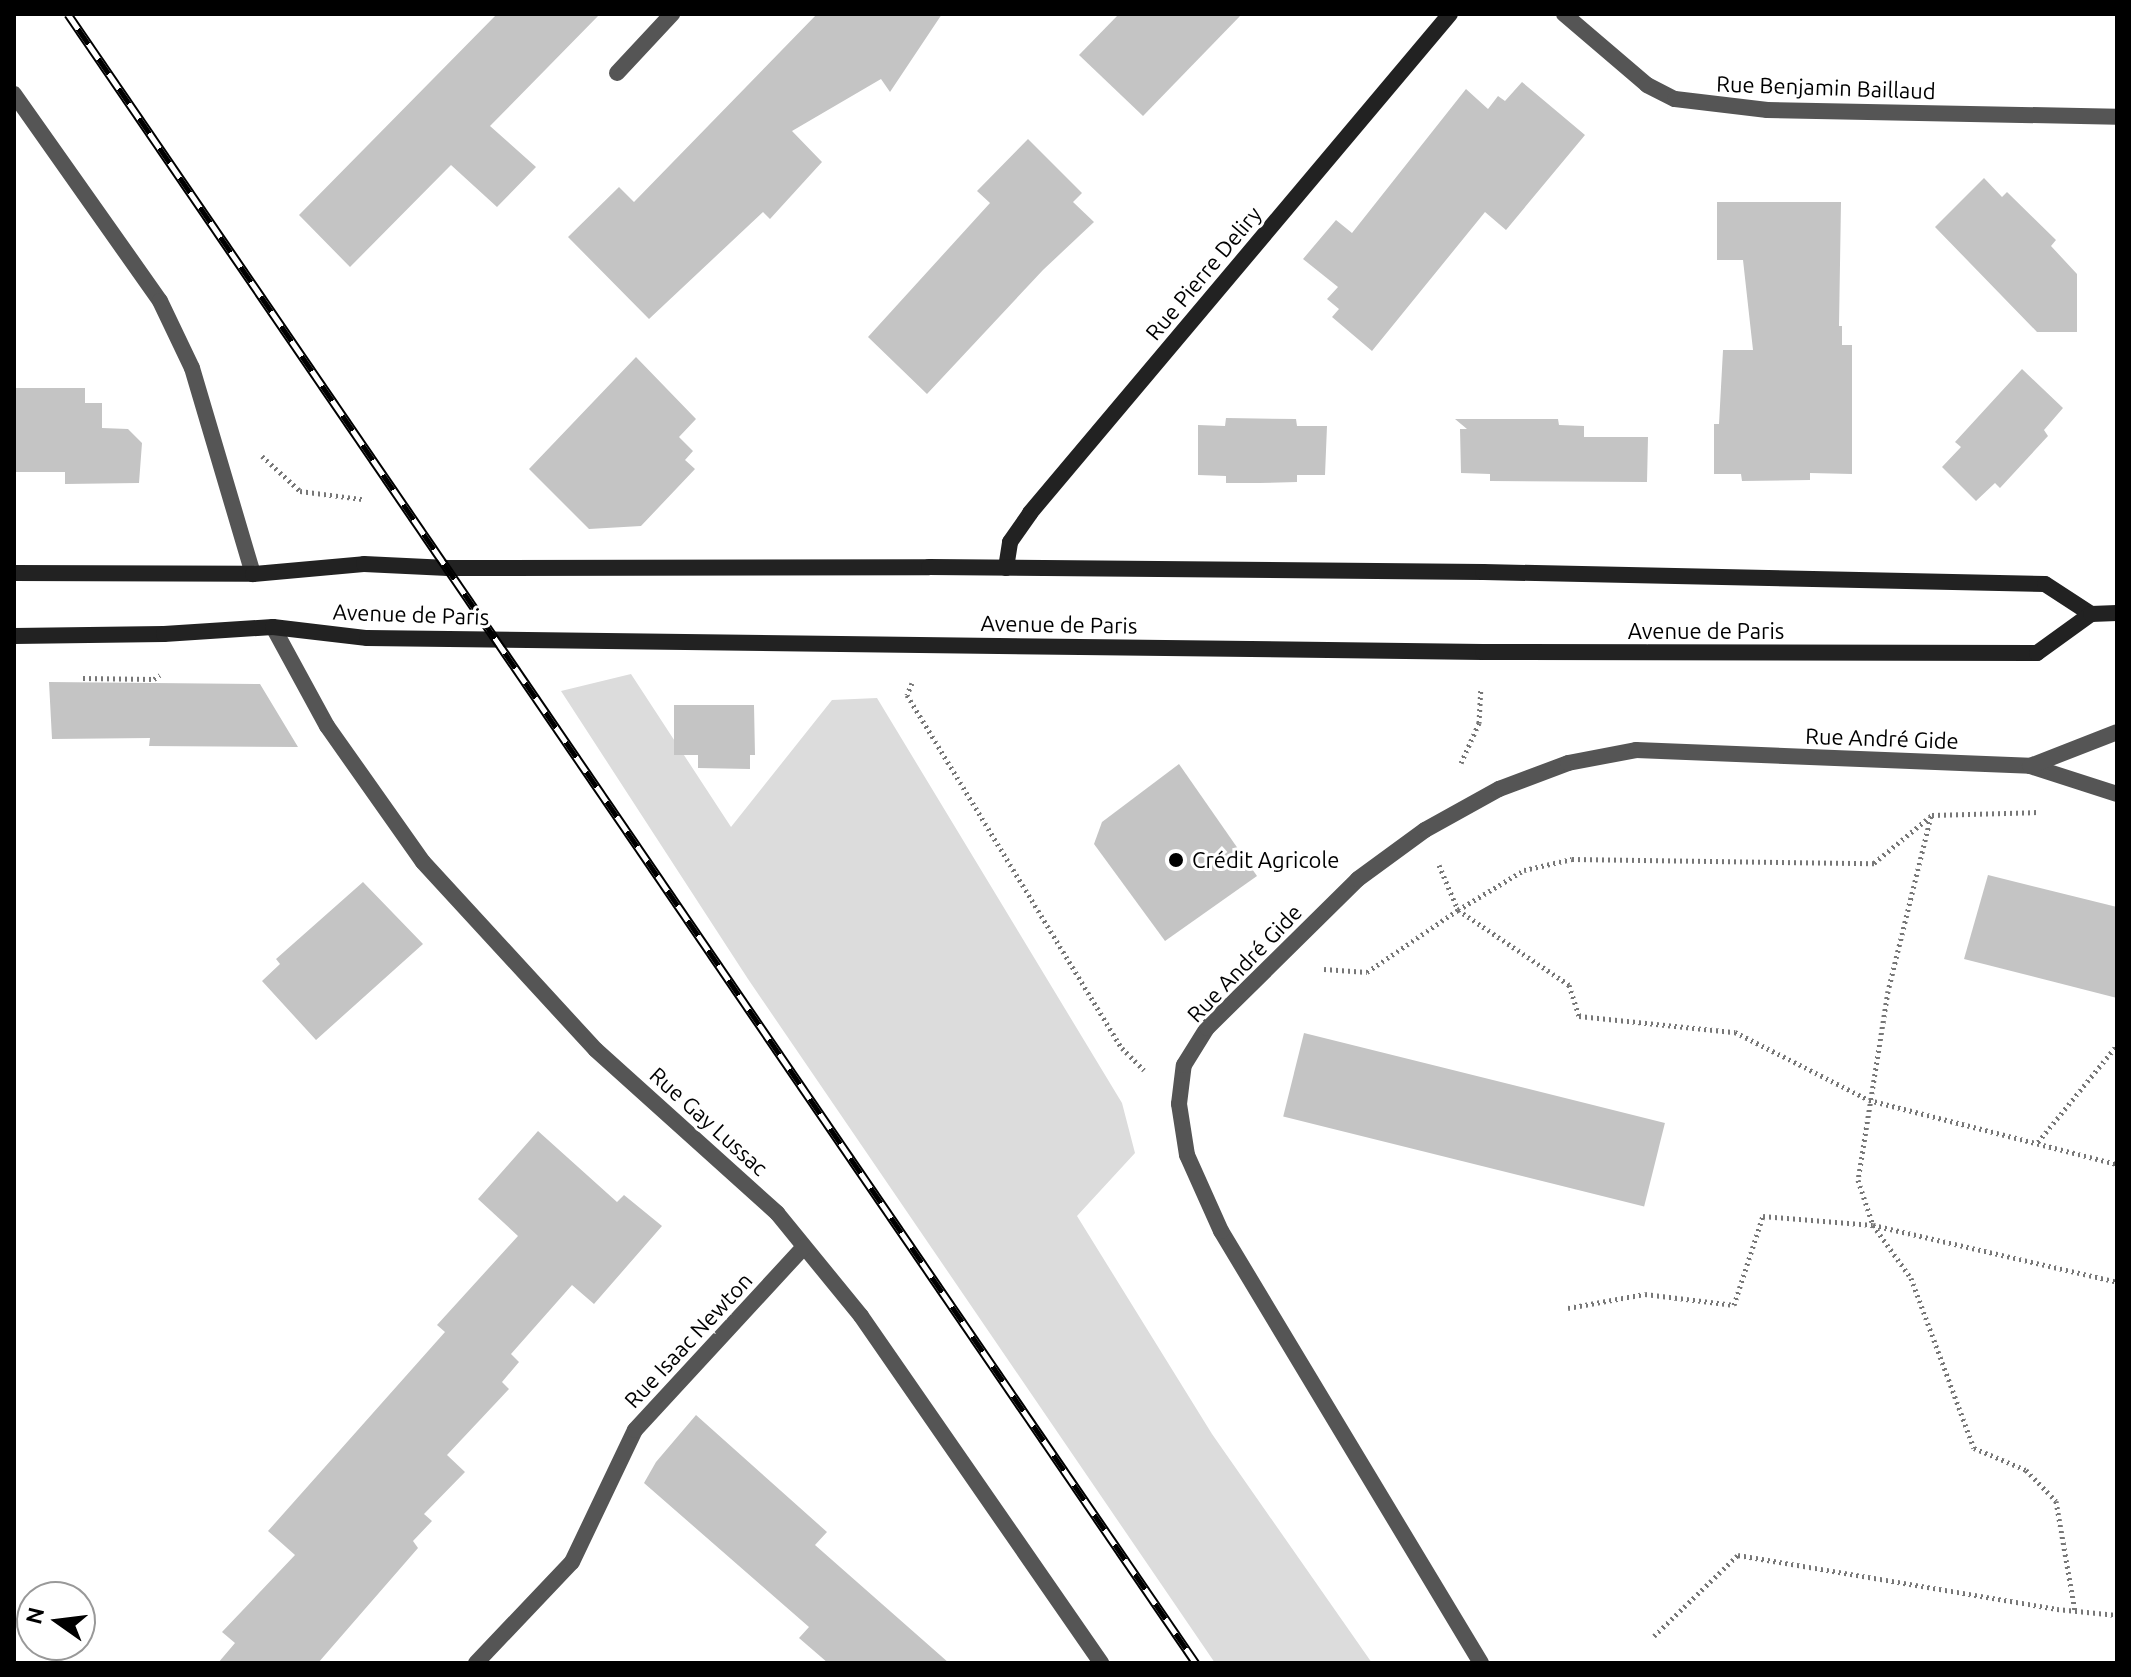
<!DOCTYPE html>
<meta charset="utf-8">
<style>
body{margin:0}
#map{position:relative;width:2131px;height:1677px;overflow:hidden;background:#fff;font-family:Ubuntu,sans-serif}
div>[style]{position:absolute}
.green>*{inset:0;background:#dcdcdc}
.building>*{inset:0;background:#c4c4c4;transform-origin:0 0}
.path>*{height:5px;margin-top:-2.5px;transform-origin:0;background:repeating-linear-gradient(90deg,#777 0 2px,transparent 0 6px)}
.lane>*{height:16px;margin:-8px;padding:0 8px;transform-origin:8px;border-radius:8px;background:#555}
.street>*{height:16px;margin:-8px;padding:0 8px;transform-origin:8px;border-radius:8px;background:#555}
.secondary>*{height:16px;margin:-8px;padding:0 8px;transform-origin:8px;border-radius:8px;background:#222}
.rail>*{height:9px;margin-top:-4.5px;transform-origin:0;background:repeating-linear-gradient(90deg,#fff 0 18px,#000 0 36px);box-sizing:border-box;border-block:2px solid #000}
.dots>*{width:22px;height:22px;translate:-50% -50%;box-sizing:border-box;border:4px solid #fff;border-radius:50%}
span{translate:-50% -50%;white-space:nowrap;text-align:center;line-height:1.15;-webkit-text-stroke:6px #fff;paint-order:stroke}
.street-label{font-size:22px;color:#000}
.poi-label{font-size:22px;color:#000}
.left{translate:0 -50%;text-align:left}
.frame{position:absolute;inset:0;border:16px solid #000;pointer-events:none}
.north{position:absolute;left:16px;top:1581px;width:80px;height:80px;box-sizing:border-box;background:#fff;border:2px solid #999;border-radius:50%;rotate:284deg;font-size:22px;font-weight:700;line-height:32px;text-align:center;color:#000}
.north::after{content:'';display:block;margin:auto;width:28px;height:36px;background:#000;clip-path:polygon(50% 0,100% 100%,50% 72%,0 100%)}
</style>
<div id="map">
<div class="green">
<div style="clip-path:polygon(631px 674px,731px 827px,832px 700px,877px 698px,1122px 1103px,1135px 1153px,1077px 1216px,1212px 1434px,1372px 1663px,1215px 1663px,748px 979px,561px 691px)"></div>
</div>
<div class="building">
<div style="clip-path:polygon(497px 14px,600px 14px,490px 126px,536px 167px,497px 207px,451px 165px,350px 267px,299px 215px)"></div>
<div style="clip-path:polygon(817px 14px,942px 14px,890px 92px,881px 79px,792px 131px,822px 162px,770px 219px,763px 212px,649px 319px,568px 237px,619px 187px,634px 202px)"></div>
<div style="clip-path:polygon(1119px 14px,1242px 14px,1143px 116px,1079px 55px)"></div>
<div style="clip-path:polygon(1522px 82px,1585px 135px,1506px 230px,1485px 212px,1372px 351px,1332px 317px,1339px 309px,1327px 299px,1338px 287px,1303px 259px,1336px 220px,1352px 233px,1466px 89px,1488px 109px,1498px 96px,1505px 101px)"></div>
<div style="clip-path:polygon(1028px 139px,1082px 193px,1073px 202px,1094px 222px,1043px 270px,927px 394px,868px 337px,990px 203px,977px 191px)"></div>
<div style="clip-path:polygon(1984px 178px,2002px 197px,2007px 192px,2056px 240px,2051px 246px,2077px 274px,2077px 332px,2037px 332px,1935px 227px)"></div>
<div style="clip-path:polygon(1717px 202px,1841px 202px,1839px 326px,1842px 326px,1842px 345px,1852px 345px,1852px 474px,1810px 473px,1810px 480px,1742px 481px,1741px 474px,1714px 474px,1714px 424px,1719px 424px,1723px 350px,1753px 350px,1743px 260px,1717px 260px)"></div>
<div style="clip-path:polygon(636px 357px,696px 419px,679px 437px,693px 451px,685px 460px,695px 469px,641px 526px,589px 529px,529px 469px)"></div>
<div style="clip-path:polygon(2022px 369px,2063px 408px,2044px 430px,2048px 436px,2000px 488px,1995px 483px,1976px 501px,1942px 467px,1961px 447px,1955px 442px)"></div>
<div style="clip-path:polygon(14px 388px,85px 388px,85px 403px,102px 403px,102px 428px,128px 429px,142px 443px,139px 483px,65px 484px,65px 472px,14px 472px)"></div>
<div style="clip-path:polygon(1226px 418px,1296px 419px,1297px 426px,1327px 426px,1325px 475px,1297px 475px,1297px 482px,1259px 483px,1226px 483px,1226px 476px,1198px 475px,1198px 425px,1225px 426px)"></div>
<div style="clip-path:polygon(1455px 419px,1558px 419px,1559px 425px,1584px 426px,1584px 437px,1648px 437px,1647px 482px,1490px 481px,1490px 474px,1461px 473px,1460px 429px,1467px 429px)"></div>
<div style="clip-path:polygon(49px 682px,260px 684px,298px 747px,149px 746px,150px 738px,52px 739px)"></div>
<div style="clip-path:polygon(674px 705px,754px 705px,755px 755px,750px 755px,750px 769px,698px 768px,698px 755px,674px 755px)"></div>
<div style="clip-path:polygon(1179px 764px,1257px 876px,1165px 941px,1094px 844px,1102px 822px)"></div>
<div style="clip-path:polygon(1988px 875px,2117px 907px,2117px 998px,1964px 959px)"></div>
<div style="clip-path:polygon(363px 882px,423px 944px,316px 1040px,262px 981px,280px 964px,276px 959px)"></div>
<div style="left:1304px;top:1033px;width:372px;height:86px;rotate:14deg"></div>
<div style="clip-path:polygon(538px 1131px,617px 1202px,624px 1195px,662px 1226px,594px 1304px,572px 1285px,511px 1354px,519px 1362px,502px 1382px,509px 1389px,447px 1455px,465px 1472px,424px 1514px,432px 1521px,413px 1541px,418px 1548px,318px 1663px,218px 1663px,235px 1643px,222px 1632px,295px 1555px,268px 1531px,445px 1332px,437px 1325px,518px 1236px,478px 1199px)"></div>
<div style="clip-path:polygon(696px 1415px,827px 1532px,815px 1545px,949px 1663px,828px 1663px,799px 1638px,809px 1627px,644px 1483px,656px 1462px)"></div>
</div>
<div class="path">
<div style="left:262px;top:456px;width:52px;rotate:42.6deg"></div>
<div style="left:300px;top:491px;width:63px;rotate:7.4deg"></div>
<div style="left:83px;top:678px;width:71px;rotate:0.8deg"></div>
<div style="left:154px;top:679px;width:7px;rotate:-34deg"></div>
<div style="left:912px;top:683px;width:13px;rotate:113deg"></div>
<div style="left:907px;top:695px;width:413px;rotate:58.7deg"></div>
<div style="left:1122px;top:1048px;width:31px;rotate:45deg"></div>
<div style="left:1461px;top:763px;width:44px;rotate:-65.8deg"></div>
<div style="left:1479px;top:723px;width:34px;rotate:-87deg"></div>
<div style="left:1931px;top:816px;width:180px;rotate:103.8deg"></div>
<div style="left:1888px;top:991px;width:191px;rotate:99deg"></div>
<div style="left:1858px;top:1180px;width:47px;rotate:71.6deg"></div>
<div style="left:1873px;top:1225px;width:65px;rotate:54.4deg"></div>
<div style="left:1911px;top:1278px;width:181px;rotate:69.7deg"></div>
<div style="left:1974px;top:1448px;width:56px;rotate:22.9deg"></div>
<div style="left:2026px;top:1470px;width:43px;rotate:45.9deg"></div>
<div style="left:2056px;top:1501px;width:112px;rotate:80.2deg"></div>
<div style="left:1439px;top:865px;width:49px;rotate:67.1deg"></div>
<div style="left:1458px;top:910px;width:77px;rotate:-31.2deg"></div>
<div style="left:1524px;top:870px;width:49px;rotate:-12.9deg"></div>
<div style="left:1572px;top:859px;width:302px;rotate:0.8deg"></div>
<div style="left:1874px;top:863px;width:75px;rotate:-39.6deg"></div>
<div style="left:1932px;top:815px;width:105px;rotate:-1.6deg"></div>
<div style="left:1324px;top:969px;width:43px;rotate:4deg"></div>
<div style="left:1367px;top:972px;width:110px;rotate:-34.3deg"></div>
<div style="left:1458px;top:910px;width:134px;rotate:34deg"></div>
<div style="left:1569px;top:985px;width:33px;rotate:72deg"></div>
<div style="left:1579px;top:1016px;width:157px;rotate:5.9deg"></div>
<div style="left:1735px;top:1032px;width:150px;rotate:26.9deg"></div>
<div style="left:1869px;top:1100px;width:256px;rotate:14.5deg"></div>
<div style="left:2038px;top:1142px;width:125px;rotate:-50.8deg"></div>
<div style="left:1568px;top:1308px;width:78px;rotate:-10.3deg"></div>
<div style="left:1645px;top:1294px;width:90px;rotate:7deg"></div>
<div style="left:1734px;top:1305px;width:94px;rotate:-72deg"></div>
<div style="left:1763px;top:1216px;width:110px;rotate:4.7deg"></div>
<div style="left:1873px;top:1225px;width:251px;rotate:13.1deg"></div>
<div style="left:1654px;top:1636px;width:117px;rotate:-44deg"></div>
<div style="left:1738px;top:1555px;width:324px;rotate:9.6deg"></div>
<div style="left:2057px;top:1609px;width:60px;rotate:5.7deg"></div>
</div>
<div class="lane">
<div style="left:617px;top:73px;width:81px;rotate:-47deg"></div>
</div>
<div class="street">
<div style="left:1564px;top:14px;width:109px;rotate:40.5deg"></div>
<div style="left:1647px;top:85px;width:31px;rotate:27deg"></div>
<div style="left:1675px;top:99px;width:93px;rotate:6.8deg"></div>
<div style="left:1767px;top:110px;width:350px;rotate:1.1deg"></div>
<div style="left:14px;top:94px;width:253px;rotate:54.8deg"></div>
<div style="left:160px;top:301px;width:74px;rotate:64.5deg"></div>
<div style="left:192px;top:368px;width:215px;rotate:73.5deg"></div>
<div style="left:273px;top:627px;width:113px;rotate:61.4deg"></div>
<div style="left:327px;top:726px;width:166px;rotate:54.8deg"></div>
<div style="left:423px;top:862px;width:255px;rotate:47.4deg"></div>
<div style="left:596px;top:1050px;width:244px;rotate:42deg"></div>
<div style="left:777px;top:1213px;width:133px;rotate:50.8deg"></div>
<div style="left:861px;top:1316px;width:422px;rotate:55.3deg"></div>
<div style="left:2030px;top:766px;width:91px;rotate:17.8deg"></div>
<div style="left:476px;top:1663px;width:139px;rotate:-46.5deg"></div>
<div style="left:572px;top:1562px;width:146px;rotate:-64.5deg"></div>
<div style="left:635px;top:1430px;width:249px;rotate:-47.3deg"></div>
<div style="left:1481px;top:1663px;width:504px;rotate:-121.04deg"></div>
<div style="left:1221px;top:1231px;width:83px;rotate:-114.1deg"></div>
<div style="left:1187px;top:1155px;width:52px;rotate:-98.9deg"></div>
<div style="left:1179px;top:1104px;width:39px;rotate:-83deg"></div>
<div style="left:1184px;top:1065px;width:44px;rotate:-58.1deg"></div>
<div style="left:1207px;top:1028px;width:212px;rotate:-44.6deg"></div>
<div style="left:1358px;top:879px;width:83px;rotate:-36.2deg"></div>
<div style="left:1425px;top:830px;width:85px;rotate:-29deg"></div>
<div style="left:1499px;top:789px;width:74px;rotate:-20.6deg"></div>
<div style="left:1568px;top:763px;width:69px;rotate:-10.8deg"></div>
<div style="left:1636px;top:750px;width:394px;rotate:2.3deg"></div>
<div style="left:2030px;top:766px;width:93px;rotate:-21.3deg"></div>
</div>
<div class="secondary">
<div style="left:1006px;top:568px;width:26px;rotate:-81deg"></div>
<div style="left:1010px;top:542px;width:35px;rotate:-55deg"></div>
<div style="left:1030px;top:513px;width:652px;rotate:-49.91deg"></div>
<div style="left:14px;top:573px;width:239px;rotate:0.2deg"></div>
<div style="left:253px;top:574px;width:111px;rotate:-5.1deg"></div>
<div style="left:364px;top:564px;width:84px;rotate:2.7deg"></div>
<div style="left:448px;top:568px;width:481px;rotate:-0.1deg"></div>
<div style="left:929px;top:567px;width:554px;rotate:0.52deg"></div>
<div style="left:1483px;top:572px;width:562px;rotate:1.22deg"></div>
<div style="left:2045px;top:584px;width:55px;rotate:33.1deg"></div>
<div style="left:14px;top:636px;width:150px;rotate:-0.8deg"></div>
<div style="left:164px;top:634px;width:109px;rotate:-3.7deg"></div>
<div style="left:273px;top:627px;width:95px;rotate:6.7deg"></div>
<div style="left:367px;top:638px;width:1116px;rotate:0.72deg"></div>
<div style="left:1483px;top:652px;width:554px;rotate:0.1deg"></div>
<div style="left:2037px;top:653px;width:67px;rotate:-35.8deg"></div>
<div style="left:2091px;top:614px;width:26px;rotate:-2deg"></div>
</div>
<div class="rail">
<div style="left:68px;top:14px;width:1998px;rotate:55.63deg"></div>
</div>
<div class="dots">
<div style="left:1176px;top:860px;background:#000"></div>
</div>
<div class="street-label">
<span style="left:1826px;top:87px;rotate:2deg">Rue Benjamin Baillaud</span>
<span style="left:1203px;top:273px;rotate:-50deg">Rue Pierre Deliry</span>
<span style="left:411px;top:614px;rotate:2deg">Avenue de Paris</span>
<span style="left:1059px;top:624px;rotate:1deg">Avenue de Paris</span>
<span style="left:1706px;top:631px">Avenue de Paris</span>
<span style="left:1882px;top:738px;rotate:2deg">Rue André Gide</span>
<span style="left:1244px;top:963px;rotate:-46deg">Rue André Gide</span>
<span style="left:709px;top:1121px;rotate:42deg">Rue Gay Lussac</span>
<span style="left:688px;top:1340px;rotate:-47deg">Rue Isaac Newton</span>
</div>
<div class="poi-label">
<span class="left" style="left:1192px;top:860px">Crédit Agricole</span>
</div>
<div class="frame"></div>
<div class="north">N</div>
</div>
